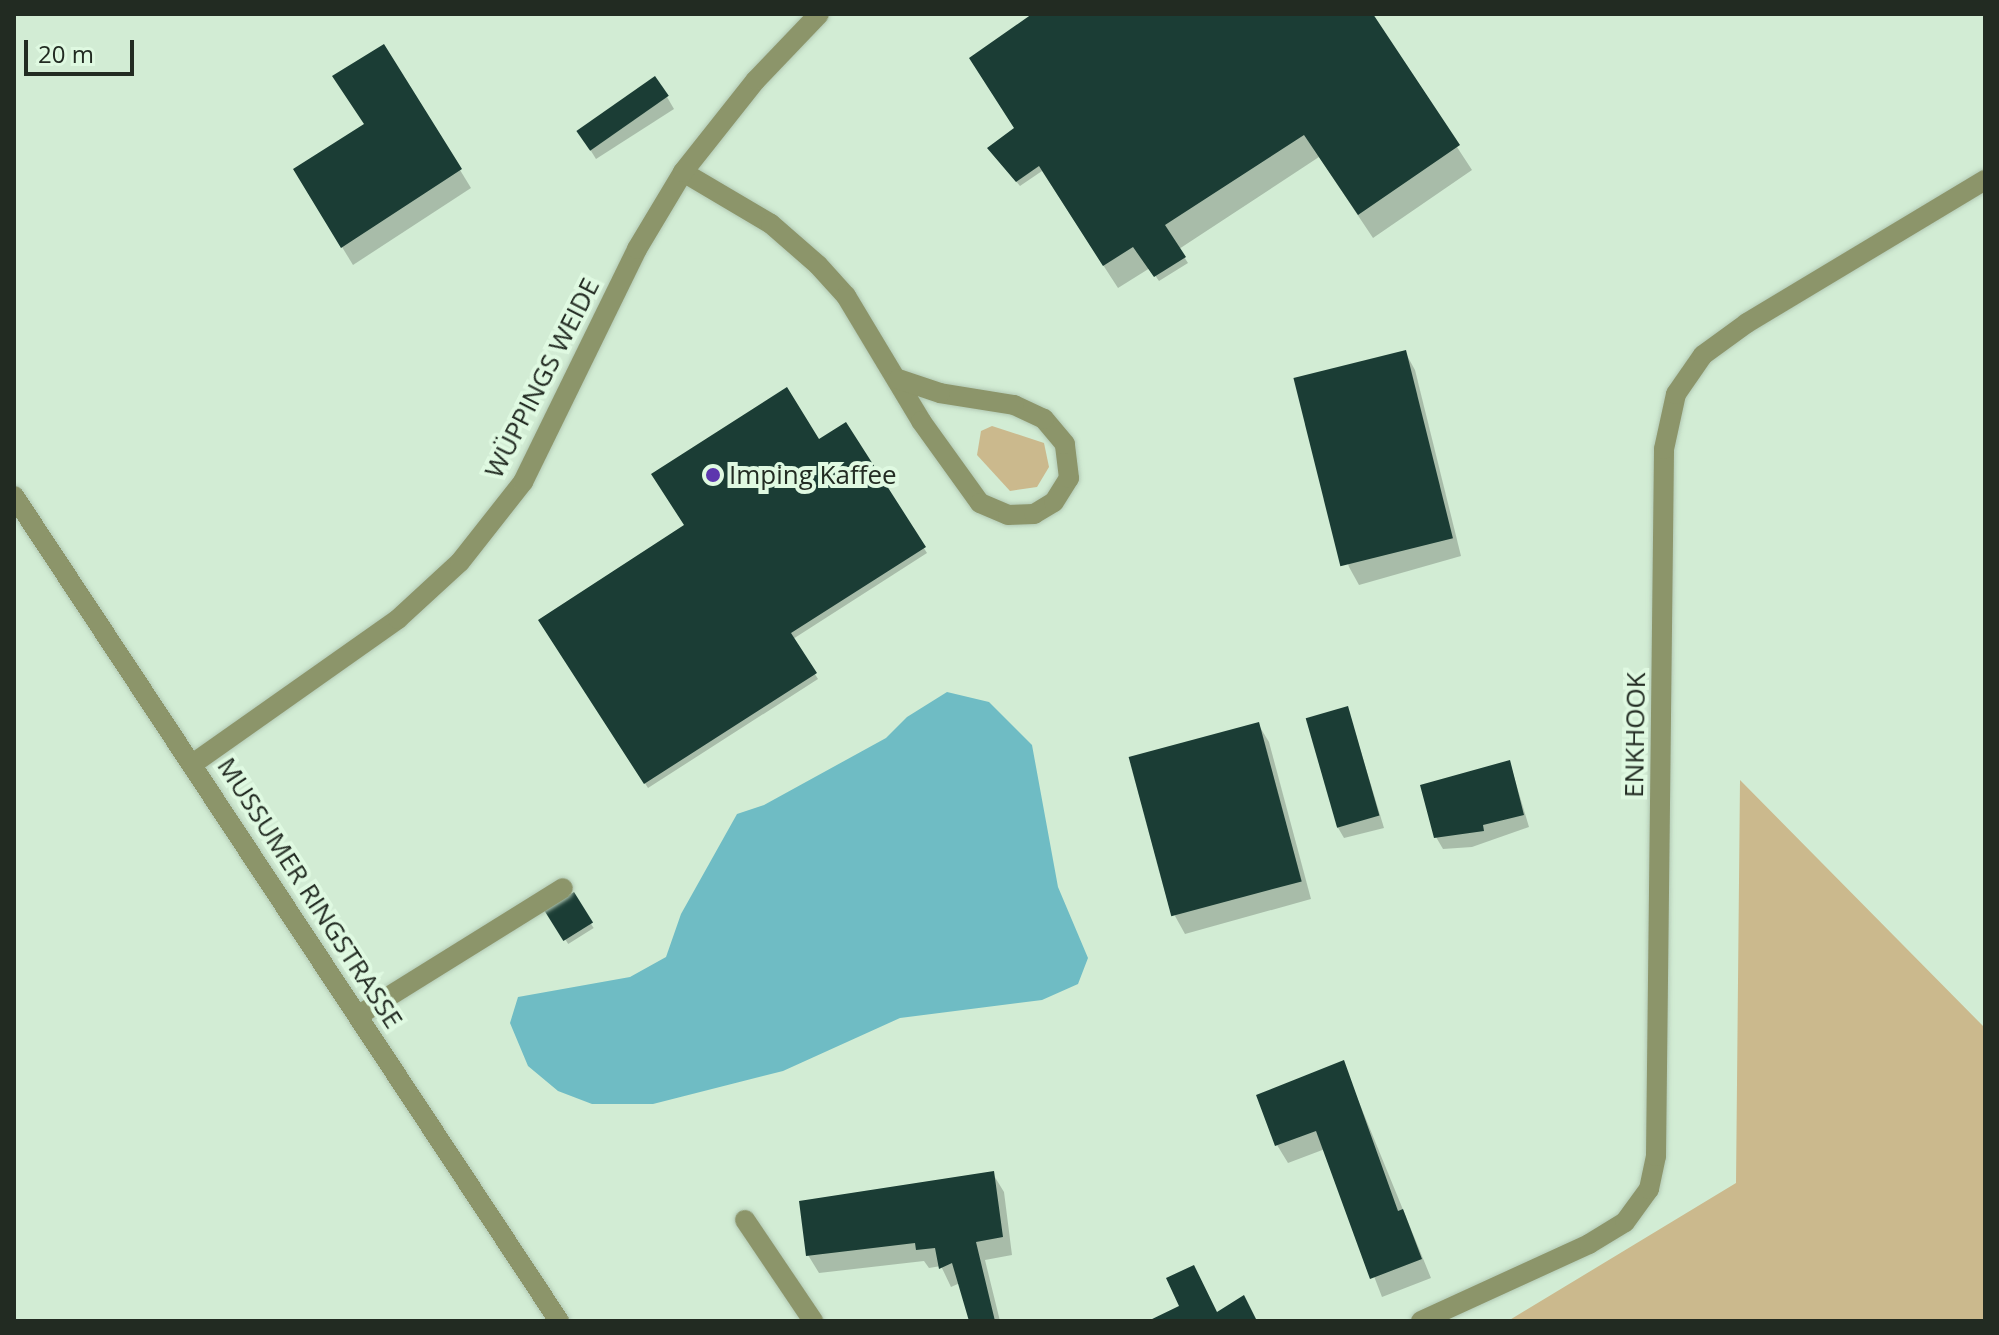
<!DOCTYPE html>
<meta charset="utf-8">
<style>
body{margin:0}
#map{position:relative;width:1999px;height:1335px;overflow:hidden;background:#d2ecd4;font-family:"Open Sans",sans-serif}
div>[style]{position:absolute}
.green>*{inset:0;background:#cbb98d}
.water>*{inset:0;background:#6fbcc4}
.shadow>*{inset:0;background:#0003;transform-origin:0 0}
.building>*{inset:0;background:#1b3d35;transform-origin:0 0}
.roads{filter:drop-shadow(0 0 2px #b2c9b4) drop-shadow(0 0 2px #b2c9b4)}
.service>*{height:20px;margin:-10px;padding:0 10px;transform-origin:10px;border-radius:10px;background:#8c956a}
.minor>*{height:20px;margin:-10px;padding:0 10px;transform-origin:10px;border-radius:10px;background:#8c956a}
.tertiary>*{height:20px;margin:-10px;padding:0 10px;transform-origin:10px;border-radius:10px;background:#8c956a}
.dots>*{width:22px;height:22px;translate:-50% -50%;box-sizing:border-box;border:4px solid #dff9e1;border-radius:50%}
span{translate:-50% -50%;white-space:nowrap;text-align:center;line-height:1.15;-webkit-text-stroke:8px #dff9e1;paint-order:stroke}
.street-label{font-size:26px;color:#222b22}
.poi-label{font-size:26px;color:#222b22}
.left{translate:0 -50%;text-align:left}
.frame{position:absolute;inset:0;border:16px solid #222b22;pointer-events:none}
.scale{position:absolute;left:24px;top:40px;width:110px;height:36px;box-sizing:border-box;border:4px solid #222b22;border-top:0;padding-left:10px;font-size:24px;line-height:28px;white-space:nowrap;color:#222b22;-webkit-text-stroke:6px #dff9e1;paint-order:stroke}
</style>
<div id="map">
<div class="green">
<div style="clip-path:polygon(992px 426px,1044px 443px,1049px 467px,1037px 487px,1010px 491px,977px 455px,981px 431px)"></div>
<div style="clip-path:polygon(1740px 780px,1985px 1028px,1985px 1321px,1508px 1321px,1736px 1183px)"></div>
</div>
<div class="water">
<div style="clip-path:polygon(947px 692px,989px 702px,1032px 745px,1058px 887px,1088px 958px,1078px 984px,1042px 1000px,900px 1018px,783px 1071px,653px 1104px,592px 1104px,558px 1091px,528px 1066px,510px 1023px,518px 997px,630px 977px,666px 957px,681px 914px,737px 814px,764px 805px,886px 738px,907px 717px)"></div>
</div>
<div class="shadow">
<div style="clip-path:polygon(1035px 14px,1370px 14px,1472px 170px,1373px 238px,1319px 157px,1179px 249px,1188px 263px,1159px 281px,1150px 268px,1118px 288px,1042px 171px,1020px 186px,993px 154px,1016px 130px)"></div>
<div style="clip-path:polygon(667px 97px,674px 109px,596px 159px,578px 130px)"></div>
<div style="clip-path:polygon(365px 124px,460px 170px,471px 188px,353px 265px,306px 188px)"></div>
<div style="clip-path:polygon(1405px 352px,1415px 370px,1461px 556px,1359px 585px,1349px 567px,1297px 381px)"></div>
<div style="clip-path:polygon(845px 425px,927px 553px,793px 639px,818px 679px,648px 788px,540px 620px)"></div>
<div style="clip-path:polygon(1348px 709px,1384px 828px,1344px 838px,1337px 826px)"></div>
<div style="clip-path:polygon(1258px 724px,1269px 742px,1311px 899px,1185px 934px,1175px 916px)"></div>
<div style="clip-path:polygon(1510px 763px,1529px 827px,1472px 847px,1443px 849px,1436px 837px)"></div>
<div style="left:573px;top:895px;width:39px;height:30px;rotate:58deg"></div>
<div style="clip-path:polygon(1343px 1063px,1431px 1278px,1382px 1297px,1325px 1149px,1288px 1163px,1277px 1145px)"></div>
<div style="clip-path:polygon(993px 1174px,1004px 1192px,1012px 1255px,985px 1260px,1000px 1321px,971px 1321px,960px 1283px,951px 1287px,941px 1266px,929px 1268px,924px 1261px,819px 1273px,808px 1255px)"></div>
</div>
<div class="building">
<div style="clip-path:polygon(1032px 14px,1373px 14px,1460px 145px,1358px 215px,1304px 135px,1165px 225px,1186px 257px,1154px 277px,1133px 247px,1103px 266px,1039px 166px,1016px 182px,987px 148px,1014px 128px,969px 58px)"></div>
<div style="clip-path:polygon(384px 44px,462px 169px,341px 248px,293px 169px,364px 124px,332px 76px)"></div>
<div style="left:655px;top:76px;width:24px;height:96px;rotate:55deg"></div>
<div style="left:1406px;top:350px;width:194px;height:116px;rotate:76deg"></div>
<div style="clip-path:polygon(787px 387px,819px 439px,846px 422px,926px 547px,791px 633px,817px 673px,644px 784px,538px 620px,684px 525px,651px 474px)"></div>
<div style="left:1348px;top:706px;width:114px;height:44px;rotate:74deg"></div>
<div style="left:1259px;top:722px;width:165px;height:135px;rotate:75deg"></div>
<div style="clip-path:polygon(1510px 760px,1524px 815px,1483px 825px,1484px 831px,1434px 838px,1420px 785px)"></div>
<div style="left:574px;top:892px;width:36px;height:35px;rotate:58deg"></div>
<div style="clip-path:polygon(1344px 1060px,1398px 1211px,1403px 1209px,1422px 1259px,1370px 1279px,1316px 1131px,1275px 1146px,1256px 1095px)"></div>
<div style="clip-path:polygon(994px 1171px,1003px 1237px,976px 1242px,995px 1321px,969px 1321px,952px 1263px,939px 1269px,935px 1248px,916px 1250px,915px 1243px,806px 1256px,799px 1201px)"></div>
<div style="clip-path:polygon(1194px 1265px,1217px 1312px,1244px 1295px,1257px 1321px,1148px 1321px,1179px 1306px,1166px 1278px)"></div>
</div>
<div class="roads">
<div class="service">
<div style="left:359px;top:1015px;width:240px;rotate:-31.9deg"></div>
<div style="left:745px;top:1220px;width:122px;rotate:56deg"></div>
</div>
<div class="minor">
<div style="left:683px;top:172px;width:102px;rotate:30.6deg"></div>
<div style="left:771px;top:224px;width:62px;rotate:41.1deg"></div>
<div style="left:818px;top:265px;width:42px;rotate:47.9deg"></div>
<div style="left:846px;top:296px;width:146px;rotate:59deg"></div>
<div style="left:921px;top:421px;width:101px;rotate:54.3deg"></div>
<div style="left:980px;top:503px;width:30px;rotate:23deg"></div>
<div style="left:1008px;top:515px;width:26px;rotate:-2deg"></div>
<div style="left:1034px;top:514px;width:23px;rotate:-31deg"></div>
<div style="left:1054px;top:502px;width:28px;rotate:-58deg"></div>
<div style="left:1069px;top:478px;width:34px;rotate:-97deg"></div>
<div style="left:1065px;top:444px;width:33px;rotate:-130deg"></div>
<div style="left:1044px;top:419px;width:33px;rotate:-155deg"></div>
<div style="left:1014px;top:405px;width:75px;rotate:-170.8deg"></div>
<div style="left:940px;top:393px;width:44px;rotate:-161.6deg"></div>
<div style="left:194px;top:763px;width:250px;rotate:-35.2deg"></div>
<div style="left:398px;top:619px;width:84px;rotate:-42.6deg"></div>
<div style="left:460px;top:562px;width:102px;rotate:-51.8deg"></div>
<div style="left:523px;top:482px;width:259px;rotate:-63.9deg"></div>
<div style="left:637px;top:249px;width:90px;rotate:-59.1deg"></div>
<div style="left:683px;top:172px;width:117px;rotate:-51.6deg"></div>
<div style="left:756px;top:80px;width:91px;rotate:-46.3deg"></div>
<div style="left:1421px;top:1321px;width:185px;rotate:-24.6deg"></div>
<div style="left:1589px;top:1244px;width:42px;rotate:-31.4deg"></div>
<div style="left:1625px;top:1222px;width:41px;rotate:-54deg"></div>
<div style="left:1649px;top:1189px;width:34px;rotate:-78deg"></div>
<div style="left:1656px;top:1156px;width:707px;rotate:-89.35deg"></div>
<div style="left:1664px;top:449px;width:56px;rotate:-77.7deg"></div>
<div style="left:1676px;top:394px;width:47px;rotate:-55.3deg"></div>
<div style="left:1703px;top:355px;width:54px;rotate:-36deg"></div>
<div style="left:1747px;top:323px;width:278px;rotate:-31deg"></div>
</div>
<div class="tertiary">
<div style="left:14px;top:496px;width:989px;rotate:56.55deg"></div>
</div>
</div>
<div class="dots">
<div style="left:713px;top:475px;background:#5d36ae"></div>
</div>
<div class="street-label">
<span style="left:542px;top:378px;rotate:-63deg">WÜPPINGS WEIDE</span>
<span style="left:1635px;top:735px;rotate:-89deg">ENKHOOK</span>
<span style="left:310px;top:893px;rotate:57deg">MUSSUMER RINGSTRASSE</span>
</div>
<div class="poi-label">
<span class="left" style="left:729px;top:475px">Imping Kaffee</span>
</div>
<div class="frame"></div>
<div class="scale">20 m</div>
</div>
